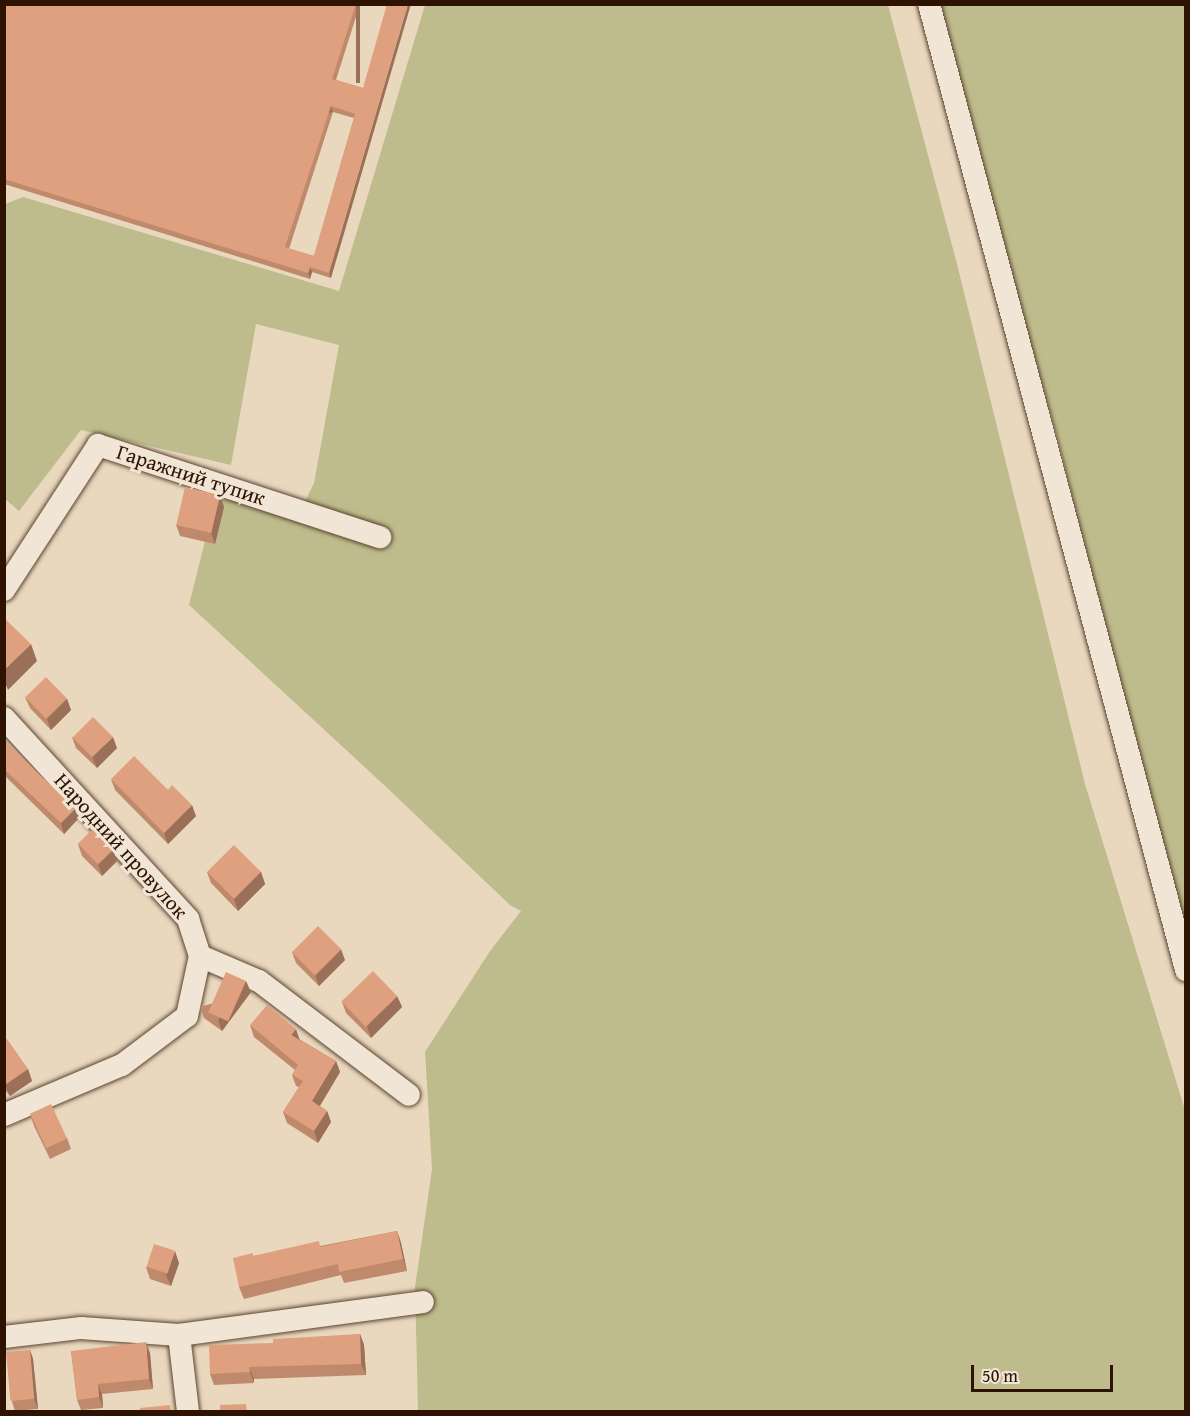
<!DOCTYPE html>
<meta charset="utf-8">
<style>
body{margin:0}
#map{position:relative;width:1190px;height:1416px;overflow:hidden;background:#e9d8be;font-family:"Gentium Book Plus",serif}
div>[style]{position:absolute}
.green>*{inset:0;background:#bebc8c}
.roads{filter:drop-shadow(0 0 2px #5d4431) drop-shadow(0 0 2px #5d4431)}
.minor>*{height:22px;margin:-11px;padding:0 11px;transform-origin:11px;border-radius:11px;background:#f1e6d5}
.wall>*{inset:0;background:#bf8a6c}
.shaded-wall>*{inset:0;background:#9b7058;transform-origin:0 0}
.building>*{inset:0;background:#dea07e;transform-origin:0 0}
span{translate:-50% -50%;white-space:nowrap;text-align:center;line-height:1.15;-webkit-text-stroke:6px #f1e6d5;paint-order:stroke}
.street-label{font-size:21px;color:#2e1302}
.frame{position:absolute;inset:0;border:6px solid #2e1302;pointer-events:none}
.scale{position:absolute;left:971px;top:1365px;width:142px;height:27px;box-sizing:border-box;border:3px solid #2e1302;border-top:0;padding-left:8px;font-size:18px;line-height:21px;white-space:nowrap;color:#2e1302;-webkit-text-stroke:4px #f1e6d5;paint-order:stroke}
</style>
<div id="map">
<div class="green">
<div style="clip-path:polygon(425px 5px,888px 5px,957px 264px,1085px 784px,1185px 1110px,1185px 1411px,418px 1411px,415px 1287px,432px 1169px,425px 1052px,490px 951px,521px 911px,510px 905px,383px 784px,189px 605px,218px 489px,299px 514px,314px 483px,339px 345px,256px 324px,231px 465px,81px 430px,19px 511px,5px 499px,5px 204px,23px 197px,339px 291px)"></div>
<div style="clip-path:polygon(937px 5px,1185px 5px,1185px 944px,1058px 440px,976px 156px)"></div>
</div>
<div class="roads">
<div class="minor">
<div style="left:929px;top:4px;width:1000px;rotate:75.1deg"></div>
<div style="left:4px;top:590px;width:173px;rotate:-57deg"></div>
<div style="left:98px;top:445px;width:297px;rotate:18.1deg"></div>
<div style="left:4px;top:718px;width:273px;rotate:47.5deg"></div>
<div style="left:188px;top:919px;width:39px;rotate:72deg"></div>
<div style="left:200px;top:956px;width:64px;rotate:23deg"></div>
<div style="left:259px;top:981px;width:188px;rotate:37.2deg"></div>
<div style="left:4px;top:1115px;width:128px;rotate:-23deg"></div>
<div style="left:122px;top:1065px;width:81px;rotate:-37deg"></div>
<div style="left:187px;top:1016px;width:61px;rotate:-77.8deg"></div>
<div style="left:179px;top:1335px;width:78px;rotate:83.3deg"></div>
<div style="left:4px;top:1337px;width:78px;rotate:-6.7deg"></div>
<div style="left:81px;top:1328px;width:98px;rotate:4.1deg"></div>
<div style="left:179px;top:1335px;width:246px;rotate:-7.7deg"></div>
</div>
</div>
<div class="wall">
<div style="clip-path:polygon(evenodd,4px 4px,360px 4px,336px 80px,363px 88px,331px 278px,312px 272px,310px 279px,4px 184px,4px 4px,333px 112px,354px 118px,314px 256px,289px 249px,333px 112px)"></div>
<div style="clip-path:polygon(220px 495px,224px 507px,215px 544px,180px 536px,176px 525px)"></div>
<div style="clip-path:polygon(25px 697px,67px 699px,71px 710px,51px 730px,30px 708px)"></div>
<div style="clip-path:polygon(72px 737px,117px 748px,97px 768px,76px 748px)"></div>
<div style="clip-path:polygon(4px 740px,78px 819px,64px 834px,5px 776px,4px 774px)"></div>
<div style="clip-path:polygon(111px 779px,168px 790px,196px 816px,168px 844px,115px 790px)"></div>
<div style="clip-path:polygon(78px 844px,113px 850px,117px 861px,102px 876px,82px 856px)"></div>
<div style="clip-path:polygon(207px 872px,261px 872px,265px 884px,238px 911px,211px 883px)"></div>
<div style="clip-path:polygon(292px 952px,345px 960px,319px 986px,296px 963px)"></div>
<div style="clip-path:polygon(251px 992px,222px 1031px,204px 1018px,200px 1007px)"></div>
<div style="clip-path:polygon(397px 996px,402px 1007px,371px 1038px,346px 1013px,342px 1002px)"></div>
<div style="clip-path:polygon(250px 1025px,299px 1039px,336px 1061px,340px 1072px,320px 1106px,327px 1111px,331px 1122px,318px 1143px,287px 1123px,283px 1112px,299px 1087px,296px 1086px,292px 1075px,295px 1070px,254px 1037px)"></div>
<div style="clip-path:polygon(4px 1041px,28px 1069px,32px 1081px,10px 1096px,4px 1089px)"></div>
<div style="clip-path:polygon(30px 1114px,67px 1138px,71px 1149px,50px 1159px,34px 1126px)"></div>
<div style="clip-path:polygon(397px 1231px,401px 1243px,407px 1271px,344px 1283px,341px 1275px,244px 1299px,239px 1287px,253px 1256px,320px 1246px)"></div>
<div style="clip-path:polygon(179px 1263px,171px 1286px,150px 1279px,146px 1267px)"></div>
<div style="clip-path:polygon(360px 1334px,364px 1345px,366px 1375px,254px 1379px,254px 1383px,214px 1385px,210px 1374px,273px 1343px)"></div>
<div style="clip-path:polygon(30px 1350px,33px 1359px,38px 1409px,15px 1411px,12px 1402px)"></div>
<div style="clip-path:polygon(71px 1351px,150px 1353px,153px 1389px,102px 1394px,103px 1408px,81px 1410px,77px 1400px)"></div>
</div>
<div class="shaded-wall">
<div style="left:356px;top:4px;width:4px;height:79px"></div>
<div style="clip-path:polygon(408px 4px,411px 4px,331px 278px,329px 273px)"></div>
<div style="left:331px;top:106px;width:6px;height:148px;rotate:72deg"></div>
<div style="clip-path:polygon(310px 267px,312px 272px,310px 279px,308px 273px)"></div>
<div style="clip-path:polygon(220px 495px,224px 507px,215px 544px,211px 533px)"></div>
<div style="clip-path:polygon(31px 644px,37px 661px,8px 690px,4px 680px,4px 670px)"></div>
<div style="clip-path:polygon(67px 699px,71px 710px,51px 730px,47px 719px)"></div>
<div style="clip-path:polygon(113px 737px,117px 748px,97px 768px,92px 757px)"></div>
<div style="clip-path:polygon(192px 805px,196px 816px,168px 844px,164px 833px)"></div>
<div style="clip-path:polygon(75px 809px,78px 819px,64px 834px,61px 823px)"></div>
<div style="clip-path:polygon(113px 850px,117px 861px,102px 876px,98px 864px)"></div>
<div style="clip-path:polygon(261px 872px,265px 884px,238px 911px,234px 899px)"></div>
<div style="clip-path:polygon(341px 949px,345px 960px,319px 986px,315px 975px)"></div>
<div style="clip-path:polygon(246px 981px,251px 992px,222px 1031px,218px 1020px)"></div>
<div style="clip-path:polygon(397px 996px,402px 1007px,371px 1038px,367px 1026px)"></div>
<div style="clip-path:polygon(296px 1029px,300px 1041px,291px 1035px)"></div>
<div style="clip-path:polygon(336px 1061px,340px 1072px,316px 1112px,312px 1101px)"></div>
<div style="clip-path:polygon(28px 1069px,32px 1081px,10px 1096px,5px 1085px)"></div>
<div style="clip-path:polygon(327px 1111px,331px 1122px,318px 1143px,314px 1131px)"></div>
<div style="clip-path:polygon(397px 1231px,401px 1243px,407px 1271px,403px 1259px)"></div>
<div style="clip-path:polygon(175px 1251px,179px 1263px,171px 1286px,166px 1275px)"></div>
<div style="clip-path:polygon(360px 1334px,364px 1345px,366px 1375px,361px 1364px)"></div>
<div style="clip-path:polygon(146px 1342px,150px 1353px,153px 1389px,149px 1379px)"></div>
<div style="clip-path:polygon(30px 1350px,33px 1359px,38px 1409px,34px 1399px)"></div>
<div style="clip-path:polygon(249px 1367px,254px 1379px,254px 1383px,250px 1372px)"></div>
<div style="clip-path:polygon(98px 1384px,102px 1394px,103px 1408px,99px 1397px)"></div>
</div>
<div class="building">
<div style="clip-path:polygon(evenodd,4px 4px,356px 4px,332px 79px,363px 88px,387px 4px,408px 4px,329px 273px,310px 267px,314px 256px,308px 273px,4px 179px,4px 4px,331px 106px,355px 114px,314px 256px,285px 247px,331px 106px)"></div>
<div style="left:185px;top:487px;width:36px;height:39px;rotate:13deg"></div>
<div style="clip-path:polygon(4px 618px,31px 644px,4px 670px)"></div>
<div style="left:46px;top:677px;width:30px;height:29px;rotate:46deg"></div>
<div style="left:93px;top:717px;width:28px;height:29px;rotate:45deg"></div>
<div style="clip-path:polygon(4px 740px,75px 809px,61px 823px,4px 769px)"></div>
<div style="clip-path:polygon(134px 756px,168px 790px,172px 785px,192px 805px,164px 833px,111px 779px)"></div>
<div style="left:93px;top:829px;width:29px;height:21px;rotate:46deg"></div>
<div style="left:234px;top:845px;width:38px;height:38px;rotate:45deg"></div>
<div style="left:318px;top:926px;width:33px;height:37px;rotate:45deg"></div>
<div style="left:373px;top:971px;width:35px;height:44px;rotate:46deg"></div>
<div style="left:226px;top:972px;width:22px;height:44px;rotate:24deg"></div>
<div style="clip-path:polygon(267px 1005px,296px 1029px,291px 1035px,336px 1061px,312px 1101px,327px 1111px,314px 1131px,283px 1112px,303px 1081px,292px 1075px,298px 1065px,250px 1025px)"></div>
<div style="clip-path:polygon(7px 1039px,28px 1069px,5px 1085px,4px 1083px,4px 1041px)"></div>
<div style="left:51px;top:1104px;width:38px;height:23px;rotate:65deg"></div>
<div style="clip-path:polygon(397px 1231px,403px 1259px,339px 1272px,338px 1264px,239px 1287px,233px 1258px,253px 1253px,253px 1256px,319px 1241px,320px 1247px)"></div>
<div style="left:154px;top:1244px;width:22px;height:24px;rotate:18deg"></div>
<div style="clip-path:polygon(360px 1334px,361px 1364px,249px 1367px,250px 1372px,210px 1374px,209px 1345px,273px 1343px,273px 1339px)"></div>
<div style="clip-path:polygon(146px 1342px,149px 1379px,98px 1384px,99px 1397px,77px 1400px,71px 1351px)"></div>
<div style="left:30px;top:1350px;width:49px;height:24px;rotate:85deg"></div>
<div style="clip-path:polygon(246px 1404px,247px 1412px,220px 1412px,220px 1405px)"></div>
<div style="clip-path:polygon(170px 1405px,171px 1412px,140px 1412px,140px 1408px)"></div>
</div>
<div class="street-label">
<span style="left:191px;top:475px;rotate:18deg">Гаражний тупик</span>
<span style="left:121px;top:846px;rotate:48deg">Народний провулок</span>
</div>
<div class="frame"></div>
<div class="scale">50 m</div>
</div>
